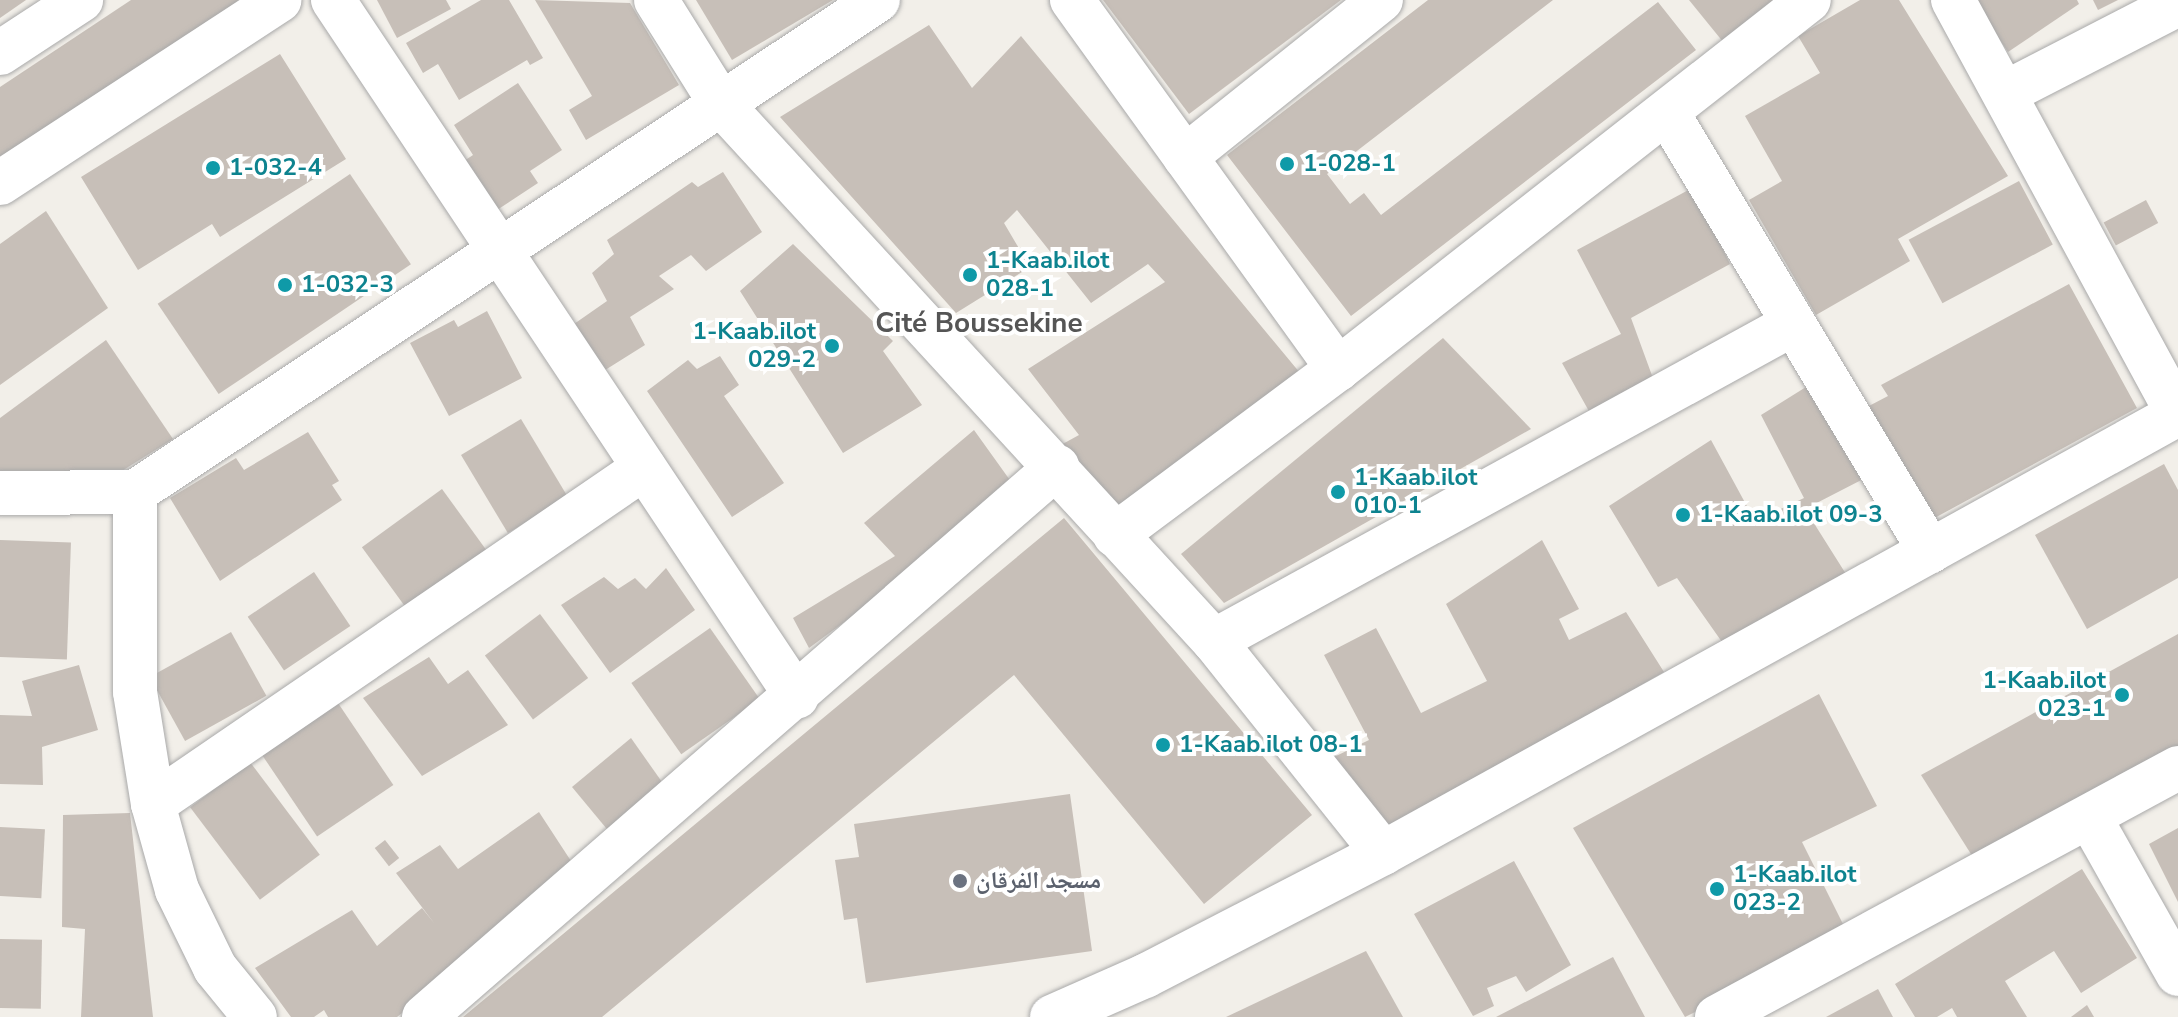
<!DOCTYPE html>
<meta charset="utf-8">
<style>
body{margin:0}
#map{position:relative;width:2178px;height:1017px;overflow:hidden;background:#f2efe9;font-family:"Nunito Sans","Noto Naskh Arabic",sans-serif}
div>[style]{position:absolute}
.building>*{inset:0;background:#c7bfb8;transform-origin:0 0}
.roads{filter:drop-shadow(0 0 2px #a9a9a9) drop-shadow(0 0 2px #a9a9a9)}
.minor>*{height:44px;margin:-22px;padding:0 22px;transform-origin:22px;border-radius:22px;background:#fff}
.dots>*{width:22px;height:22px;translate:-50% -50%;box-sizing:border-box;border:4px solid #fff;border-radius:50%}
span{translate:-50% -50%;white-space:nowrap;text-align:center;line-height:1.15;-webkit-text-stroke:8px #fff;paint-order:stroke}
.culture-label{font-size:24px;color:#0d838f;font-weight:700}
.left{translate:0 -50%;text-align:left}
.right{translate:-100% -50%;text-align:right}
.worship-label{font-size:24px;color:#5b616d;font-weight:700}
.quarter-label{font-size:28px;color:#555;font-weight:700}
</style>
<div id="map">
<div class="building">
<div style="clip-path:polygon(0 0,26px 0,0 18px)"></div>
<div style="clip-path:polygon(131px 0,251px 0,0 165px,0 87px)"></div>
<div style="clip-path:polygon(377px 0,446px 0,451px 9px,397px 38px)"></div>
<div style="clip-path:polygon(481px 0,509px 0,543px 58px,530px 65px,527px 60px,459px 100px,438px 64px,423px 73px,406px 43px)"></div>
<div style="clip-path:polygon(535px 0,630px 3px,679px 85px,586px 140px,569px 110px,592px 96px)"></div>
<div style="clip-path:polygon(696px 0,833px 0,732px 60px)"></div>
<div style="clip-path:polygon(1103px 0,1341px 0,1189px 114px)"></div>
<div style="clip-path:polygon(1428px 0,1553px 0,1327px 174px,1350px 204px,1364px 193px,1381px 215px,1658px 2px,1696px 50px,1351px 316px,1227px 155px)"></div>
<div style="clip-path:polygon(1689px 0,1787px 0,1728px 48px)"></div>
<div style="clip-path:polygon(1860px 0,1899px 0,2008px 176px,1898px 239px,1910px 261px,1816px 315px,1749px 200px,1782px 181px,1745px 116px,1820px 73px,1798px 36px)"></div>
<div style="clip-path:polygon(1973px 0,2077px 0,2079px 4px,2008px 52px)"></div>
<div style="clip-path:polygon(2093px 0,2118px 0,2098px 10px)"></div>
<div style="clip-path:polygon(929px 25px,972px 88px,1021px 36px,1305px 379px,1117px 516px,1059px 446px,1079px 435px,1028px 369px,1165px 282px,1148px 264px,1091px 303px,1017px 210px,1004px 223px,1030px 267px,956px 313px,780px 117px)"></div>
<div style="clip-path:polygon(280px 54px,346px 159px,220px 237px,212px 224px,138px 270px,81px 177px)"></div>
<div style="clip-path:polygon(518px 83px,562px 150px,530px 171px,538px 183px,497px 210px,464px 161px,473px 155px,454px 125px)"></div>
<div style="clip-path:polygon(723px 172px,762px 232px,706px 271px,691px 255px,659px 276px,674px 289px,630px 317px,645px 345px,602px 372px,574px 324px,607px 301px,592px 273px,614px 254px,607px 240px,692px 182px,698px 187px)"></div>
<div style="left:350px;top:174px;width:109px;height:232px;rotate:56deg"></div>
<div style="left:2019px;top:181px;width:72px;height:125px;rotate:62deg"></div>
<div style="clip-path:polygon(1694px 187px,1730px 264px,1631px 318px,1654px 381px,1590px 413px,1562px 363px,1621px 334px,1577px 250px)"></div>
<div style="left:2146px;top:200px;width:26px;height:48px;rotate:62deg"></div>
<div style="clip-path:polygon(46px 211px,108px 308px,0 385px,0 244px)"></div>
<div style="clip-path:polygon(793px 244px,893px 341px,883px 351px,922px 405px,843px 453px,740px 291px)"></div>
<div style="clip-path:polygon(2069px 284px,2137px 408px,1929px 521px,1867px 407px,1888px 396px,1881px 385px)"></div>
<div style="clip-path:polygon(487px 311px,522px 378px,449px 416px,410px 343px,454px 320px,458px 327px)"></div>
<div style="clip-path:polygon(1443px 338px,1531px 429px,1224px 603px,1181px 554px)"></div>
<div style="clip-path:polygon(106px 340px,173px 439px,101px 484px,0 478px,0 418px)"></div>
<div style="clip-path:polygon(720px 356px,739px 385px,724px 396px,784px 483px,732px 517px,647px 391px,688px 360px,697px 369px)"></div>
<div style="clip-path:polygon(1814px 382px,1873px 474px,1805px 509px,1851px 582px,1729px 652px,1677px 578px,1658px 587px,1609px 506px,1711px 440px,1755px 521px,1804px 498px,1761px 415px)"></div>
<div style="left:521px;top:419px;width:91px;height:70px;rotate:59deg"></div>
<div style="clip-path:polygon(974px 430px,1012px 483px,911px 573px,809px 648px,793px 618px,895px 556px,864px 523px)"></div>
<div style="clip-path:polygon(308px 432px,339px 481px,332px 485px,342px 500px,220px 581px,170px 498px,236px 458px,244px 470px)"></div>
<div style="clip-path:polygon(2164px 464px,2178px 490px,2178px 578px,2087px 629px,2035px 535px)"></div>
<div style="left:442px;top:489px;width:79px;height:99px;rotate:54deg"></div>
<div style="clip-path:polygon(1064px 518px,1312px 815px,1204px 904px,1014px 675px,602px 1017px,463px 1017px)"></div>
<div style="left:0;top:540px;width:71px;height:117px;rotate:2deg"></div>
<div style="clip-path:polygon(1542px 540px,1579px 609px,1559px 619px,1569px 640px,1626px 612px,1664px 672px,1390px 829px,1334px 757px,1369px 740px,1324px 655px,1376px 628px,1421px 713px,1487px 681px,1446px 604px)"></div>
<div style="clip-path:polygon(666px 568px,695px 610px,610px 673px,561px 605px,604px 577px,618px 589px,635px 578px,646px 589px)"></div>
<div style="left:314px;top:572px;width:65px;height:80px;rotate:56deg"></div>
<div style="left:540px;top:614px;width:80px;height:69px;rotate:53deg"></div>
<div style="left:710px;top:628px;width:87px;height:96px;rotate:55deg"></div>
<div style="left:231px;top:632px;width:73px;height:93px;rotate:61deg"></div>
<div style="clip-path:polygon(2178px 634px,2178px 756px,1976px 862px,1921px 775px)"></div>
<div style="clip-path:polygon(429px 657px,448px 684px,468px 670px,508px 725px,422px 776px,363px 698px)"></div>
<div style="clip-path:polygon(79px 665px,98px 730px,42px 747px,43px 785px,0 784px,0 715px,32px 716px,22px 681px)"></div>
<div style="clip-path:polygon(1819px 694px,1877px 806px,1802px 842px,1849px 936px,1685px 1017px,1573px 828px)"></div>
<div style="left:338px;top:703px;width:99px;height:92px;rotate:56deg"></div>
<div style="clip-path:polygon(631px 738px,662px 782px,611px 834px,572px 787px)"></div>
<div style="left:250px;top:762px;width:116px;height:75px;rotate:53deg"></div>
<div style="clip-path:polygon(1070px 794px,1092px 951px,866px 983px,857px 918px,844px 920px,835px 860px,859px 857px,854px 824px)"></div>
<div style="clip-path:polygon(539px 812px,571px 861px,467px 962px,397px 1017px,328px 1017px,324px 1010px,314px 1017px,291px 1017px,255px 968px,352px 910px,377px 946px,422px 908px,434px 923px,396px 873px,440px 845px,458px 869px)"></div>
<div style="clip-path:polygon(130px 813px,153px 1017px,81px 1017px,85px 929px,62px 927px,63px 815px)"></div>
<div style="left:0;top:827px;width:45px;height:69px;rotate:3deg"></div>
<div style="clip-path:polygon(2178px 828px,2178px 902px,2149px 844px)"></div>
<div style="left:385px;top:840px;width:23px;height:13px;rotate:52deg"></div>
<div style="clip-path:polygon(1514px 861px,1571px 965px,1526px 992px,1516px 976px,1487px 988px,1494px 1006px,1473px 1016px,1414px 914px)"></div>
<div style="clip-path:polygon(2082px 869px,2137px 958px,2081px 993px,2054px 951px,2005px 981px,2027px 1017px,1957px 1017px,1952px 1008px,1937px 1017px,1915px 1017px,1895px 984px)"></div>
<div style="left:0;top:939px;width:42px;height:69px;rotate:1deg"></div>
<div style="clip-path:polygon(1366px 951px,1403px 1017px,1226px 1017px)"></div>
<div style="clip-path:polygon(1613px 957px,1645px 1017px,1496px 1017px)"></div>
<div style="clip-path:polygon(1878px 989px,1893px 1017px,1826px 1017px)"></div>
<div style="clip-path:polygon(2087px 1005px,2094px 1017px,2071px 1017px)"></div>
</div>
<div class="roads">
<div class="minor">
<div style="left:333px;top:0;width:837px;rotate:56.35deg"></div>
<div style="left:656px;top:0;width:123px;rotate:58deg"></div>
<div style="left:721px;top:104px;width:729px;rotate:47.45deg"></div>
<div style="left:1214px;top:641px;width:271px;rotate:51.4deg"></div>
<div style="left:1072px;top:0;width:455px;rotate:54.2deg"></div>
<div style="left:1953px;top:0;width:472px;rotate:61.5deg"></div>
<div style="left:0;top:53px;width:97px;rotate:-33.2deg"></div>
<div style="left:2005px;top:93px;width:195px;rotate:-27.2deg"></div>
<div style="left:1668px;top:114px;width:510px;rotate:59.06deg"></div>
<div style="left:1185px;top:157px;width:251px;rotate:-38.7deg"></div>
<div style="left:0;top:183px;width:334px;rotate:-33.2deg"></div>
<div style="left:135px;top:492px;width:200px;rotate:90deg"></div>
<div style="left:135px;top:692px;width:113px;rotate:80.9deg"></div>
<div style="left:153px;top:804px;width:89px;rotate:74.4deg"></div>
<div style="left:177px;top:890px;width:87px;rotate:64deg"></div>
<div style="left:215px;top:968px;width:63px;rotate:50.8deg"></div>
<div style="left:0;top:493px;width:135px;rotate:-0.4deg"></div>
<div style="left:135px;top:492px;width:891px;rotate:-33.51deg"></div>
<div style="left:1115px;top:535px;width:278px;rotate:-36.7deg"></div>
<div style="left:1338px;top:369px;width:598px;rotate:-38.08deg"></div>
<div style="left:1214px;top:641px;width:660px;rotate:-28.7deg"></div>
<div style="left:153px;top:804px;width:595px;rotate:-34.38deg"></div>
<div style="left:2090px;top:818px;width:179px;rotate:60.6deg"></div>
<div style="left:424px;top:1017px;width:839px;rotate:-40.99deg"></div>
<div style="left:1052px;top:1017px;width:102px;rotate:-23.8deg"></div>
<div style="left:1145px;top:976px;width:268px;rotate:-27.3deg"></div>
<div style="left:1383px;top:853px;width:908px;rotate:-28.91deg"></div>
<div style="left:1717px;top:1017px;width:524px;rotate:-28.37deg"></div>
</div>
</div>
<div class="dots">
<div style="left:1287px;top:164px;background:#0f9aa8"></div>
<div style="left:213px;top:168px;background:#0f9aa8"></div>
<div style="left:970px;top:275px;background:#0f9aa8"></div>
<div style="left:285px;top:285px;background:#0f9aa8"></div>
<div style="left:832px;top:346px;background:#0f9aa8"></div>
<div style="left:1338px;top:492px;background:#0f9aa8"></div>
<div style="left:1683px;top:515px;background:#0f9aa8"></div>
<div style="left:2122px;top:695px;background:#0f9aa8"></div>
<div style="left:1163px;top:745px;background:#0f9aa8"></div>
<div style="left:960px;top:881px;background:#6b7280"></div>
<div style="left:1717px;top:889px;background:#0f9aa8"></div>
</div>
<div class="culture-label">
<span class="left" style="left:1303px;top:164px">1-028-1</span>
<span class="left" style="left:229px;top:168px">1-032-4</span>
<span class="left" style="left:986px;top:275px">1-Kaab.ilot<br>028-1</span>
<span class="left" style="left:301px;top:285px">1-032-3</span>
<span class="right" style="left:816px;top:346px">1-Kaab.ilot<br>029-2</span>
<span class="left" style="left:1354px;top:492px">1-Kaab.ilot<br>010-1</span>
<span class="left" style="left:1699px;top:515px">1-Kaab.ilot 09-3</span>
<span class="right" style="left:2106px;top:695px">1-Kaab.ilot<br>023-1</span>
<span class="left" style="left:1179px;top:745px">1-Kaab.ilot 08-1</span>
<span class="left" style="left:1733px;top:889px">1-Kaab.ilot<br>023-2</span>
</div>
<div class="worship-label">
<span class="left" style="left:976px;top:881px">مسجد الفرقان</span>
</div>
<div class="quarter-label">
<span style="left:979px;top:323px">Cité Boussekine</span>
</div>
</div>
